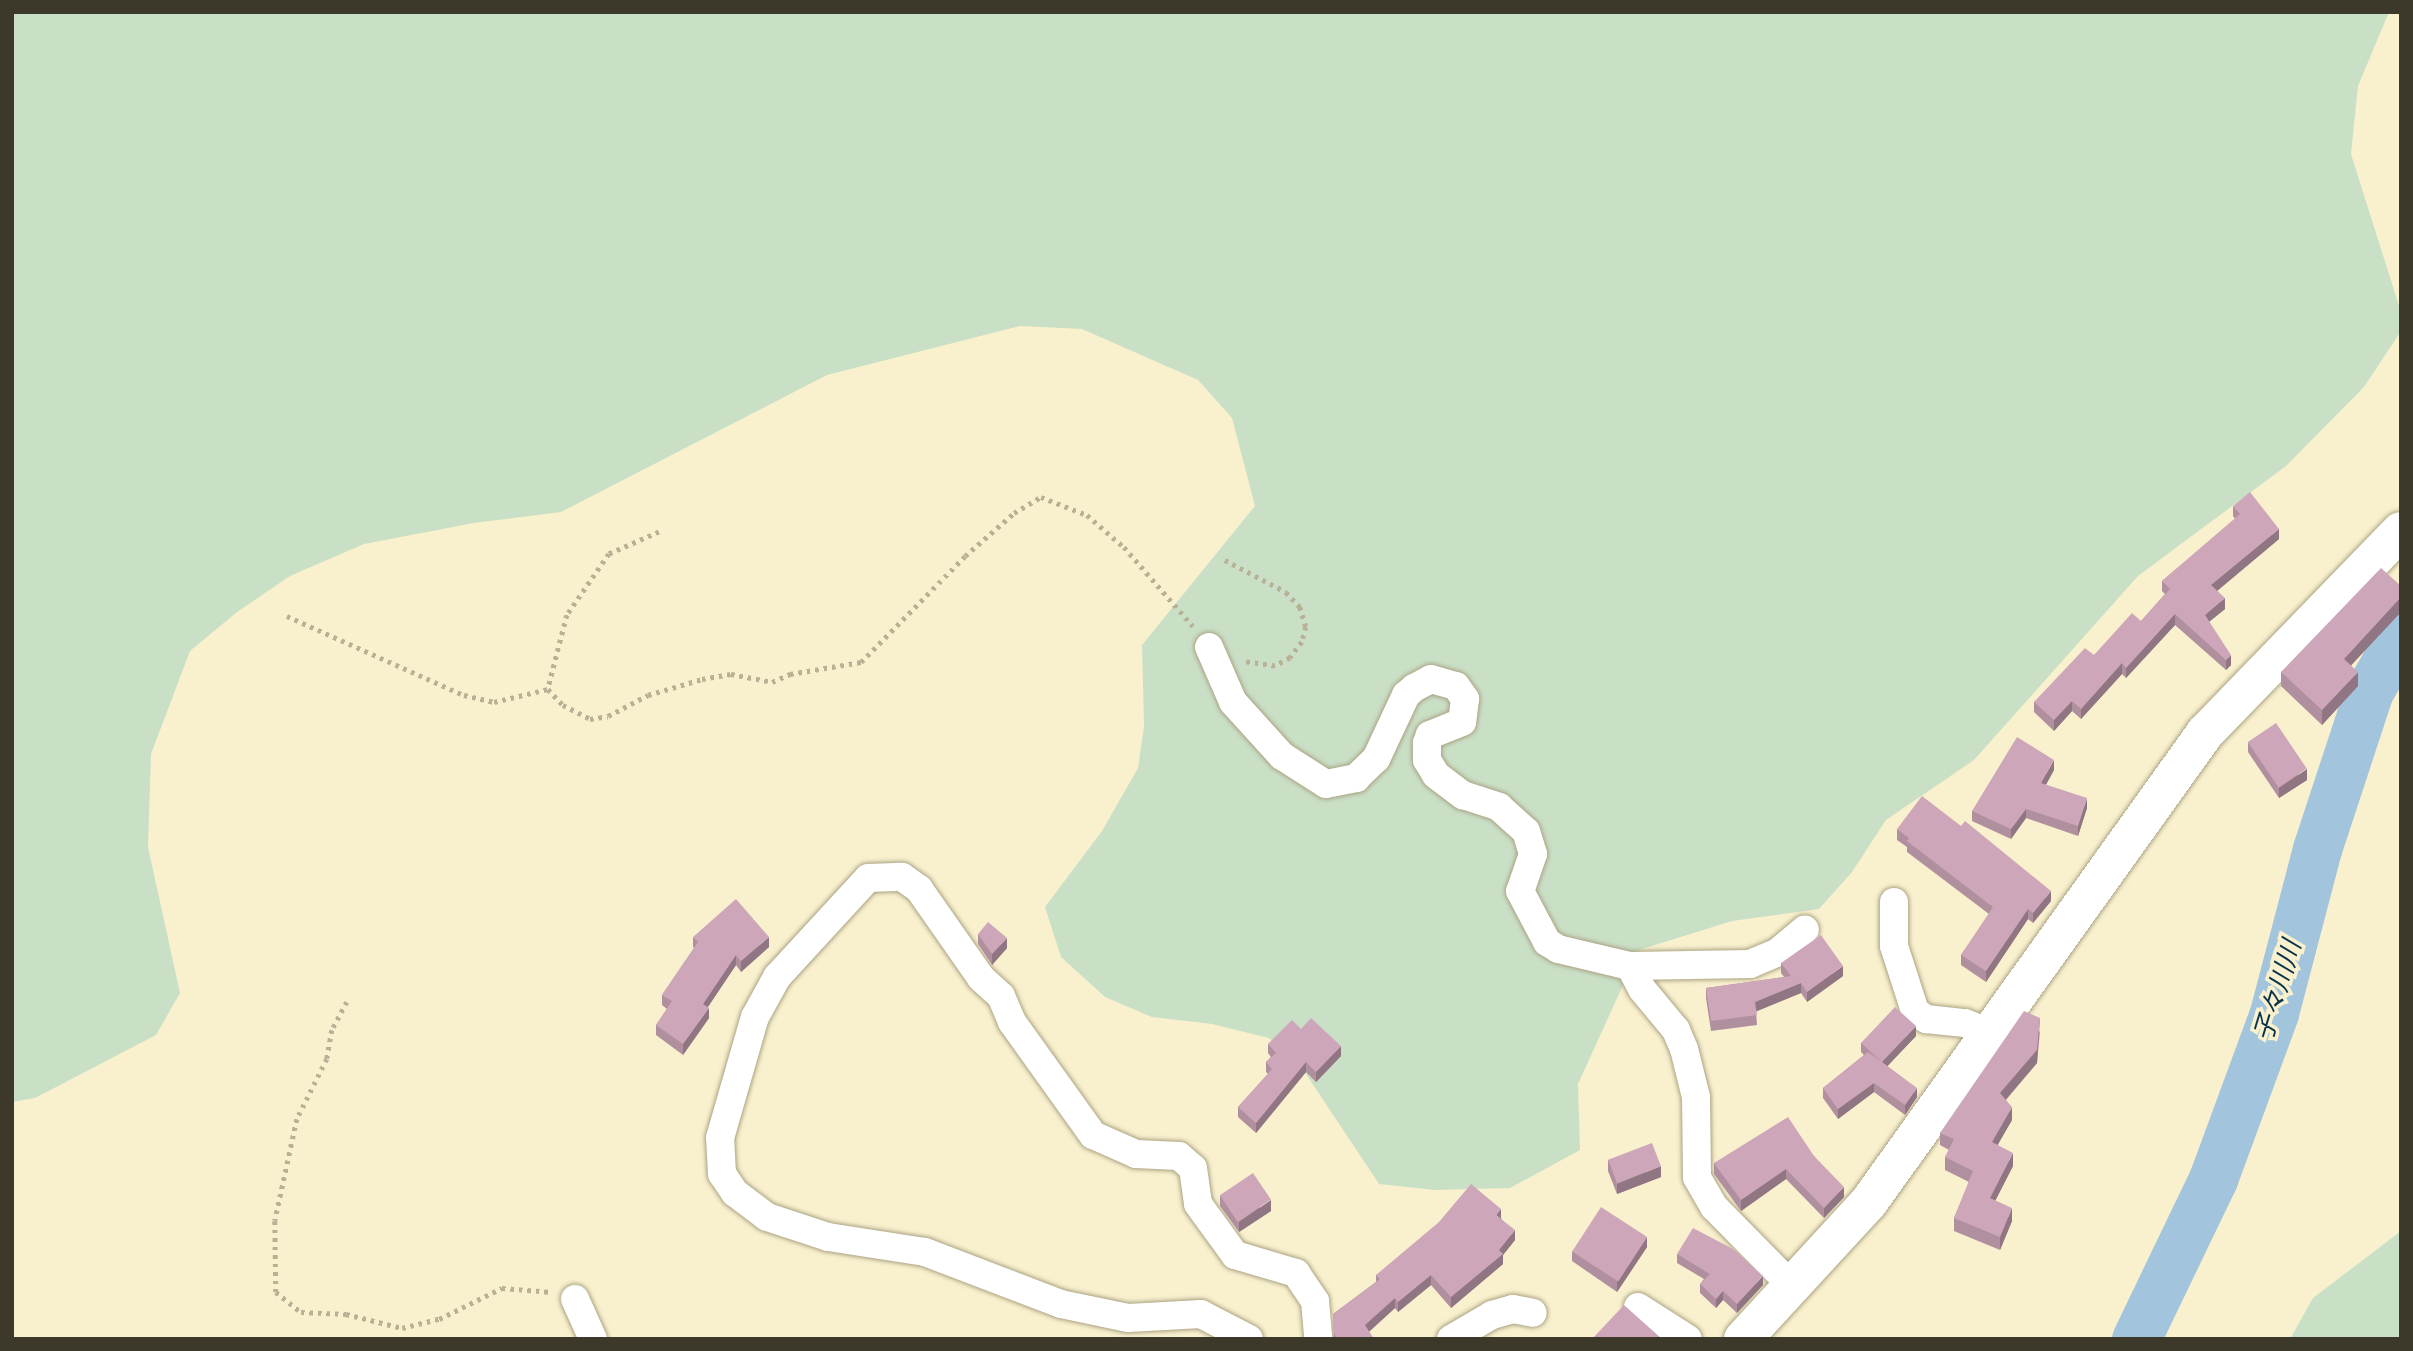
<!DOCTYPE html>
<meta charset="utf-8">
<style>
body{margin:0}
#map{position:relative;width:2413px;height:1351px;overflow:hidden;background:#f9f1ce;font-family:"Work Sans","Noto Sans JP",sans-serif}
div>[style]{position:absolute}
.green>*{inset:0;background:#c9e0c7}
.river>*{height:49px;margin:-24.5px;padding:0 24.5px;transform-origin:24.5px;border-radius:24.5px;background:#a3c4dd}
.path>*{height:4.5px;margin-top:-2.25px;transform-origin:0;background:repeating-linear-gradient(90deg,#b7b195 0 3.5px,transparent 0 8.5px)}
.roads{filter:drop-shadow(0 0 2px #aba383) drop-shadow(0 0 2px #aba383)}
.street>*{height:28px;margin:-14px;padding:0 14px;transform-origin:14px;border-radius:14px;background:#fff}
.secondary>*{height:38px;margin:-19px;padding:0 19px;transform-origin:19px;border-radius:19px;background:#fff}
.wall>*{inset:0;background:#b0909f}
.shaded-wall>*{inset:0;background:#907582}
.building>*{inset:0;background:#cda7b9;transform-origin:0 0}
span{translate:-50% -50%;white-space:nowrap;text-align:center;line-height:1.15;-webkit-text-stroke:7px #f9f1ce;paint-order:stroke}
.water-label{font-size:26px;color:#07324c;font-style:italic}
.frame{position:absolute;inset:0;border:14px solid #3c392b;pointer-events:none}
</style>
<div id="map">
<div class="green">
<div style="clip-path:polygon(12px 12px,2389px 12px,2358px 86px,2351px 154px,2401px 312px,2401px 331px,2364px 387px,2286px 466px,2138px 576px,1974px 760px,1886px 820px,1852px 872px,1819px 909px,1732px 921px,1639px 950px,1578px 1084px,1580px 1150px,1510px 1188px,1435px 1190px,1379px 1184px,1302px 1068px,1269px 1038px,1212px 1024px,1152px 1017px,1105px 997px,1061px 957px,1045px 907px,1102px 831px,1138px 768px,1144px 726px,1142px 645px,1255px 506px,1232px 418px,1198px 380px,1082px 329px,1020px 326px,827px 375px,561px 512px,474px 523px,364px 544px,290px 576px,237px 612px,190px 651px,151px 754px,148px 847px,180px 993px,156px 1035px,35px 1098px,12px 1102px)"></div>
<div style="clip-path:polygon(2401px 1231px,2401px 1339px,2290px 1339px,2313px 1298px)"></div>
</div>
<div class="river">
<div style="left:2136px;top:1339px;width:178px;rotate:-64.3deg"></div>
<div style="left:2213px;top:1179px;width:177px;rotate:-69.8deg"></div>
<div style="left:2274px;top:1013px;width:170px;rotate:-75.3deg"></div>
<div style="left:2317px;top:849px;width:166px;rotate:-71.8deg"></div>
<div style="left:2369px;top:691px;width:64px;rotate:-59.8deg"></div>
</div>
<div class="path">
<div style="left:659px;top:532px;width:55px;rotate:156.3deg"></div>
<div style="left:609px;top:554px;width:74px;rotate:124.5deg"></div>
<div style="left:567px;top:615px;width:76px;rotate:104.4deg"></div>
<div style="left:548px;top:689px;width:22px;rotate:47deg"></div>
<div style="left:563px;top:705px;width:30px;rotate:27deg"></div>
<div style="left:590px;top:719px;width:18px;rotate:-9deg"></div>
<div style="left:608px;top:716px;width:45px;rotate:-27.7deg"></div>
<div style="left:648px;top:695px;width:56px;rotate:-16.5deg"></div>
<div style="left:702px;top:679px;width:29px;rotate:-10deg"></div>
<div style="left:731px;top:674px;width:42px;rotate:11deg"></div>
<div style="left:772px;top:682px;width:20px;rotate:-24deg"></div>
<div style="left:790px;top:674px;width:72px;rotate:-9.6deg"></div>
<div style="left:861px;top:662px;width:148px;rotate:-45.5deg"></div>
<div style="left:965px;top:556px;width:65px;rotate:-41.3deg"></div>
<div style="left:1014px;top:513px;width:31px;rotate:-31deg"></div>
<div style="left:1041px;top:497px;width:49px;rotate:21.4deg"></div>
<div style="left:1087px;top:515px;width:49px;rotate:40.9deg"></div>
<div style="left:1124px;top:547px;width:105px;rotate:48.9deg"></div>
<div style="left:1225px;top:560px;width:69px;rotate:27.7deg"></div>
<div style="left:1286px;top:592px;width:21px;rotate:47deg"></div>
<div style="left:1300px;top:607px;width:21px;rotate:73deg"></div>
<div style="left:1306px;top:627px;width:16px;rotate:105deg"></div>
<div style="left:1302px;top:642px;width:20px;rotate:127deg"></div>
<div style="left:1290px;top:658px;width:17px;rotate:152deg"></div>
<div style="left:1275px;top:666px;width:30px;rotate:-172deg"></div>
<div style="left:287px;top:616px;width:194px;rotate:24.1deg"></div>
<div style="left:464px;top:695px;width:31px;rotate:13deg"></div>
<div style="left:494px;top:702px;width:56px;rotate:-13.5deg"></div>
<div style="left:347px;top:1002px;width:32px;rotate:118deg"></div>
<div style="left:332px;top:1030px;width:29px;rotate:100deg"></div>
<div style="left:327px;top:1059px;width:67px;rotate:116.6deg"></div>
<div style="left:297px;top:1119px;width:104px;rotate:102.2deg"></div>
<div style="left:275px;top:1221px;width:71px;rotate:89.2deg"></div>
<div style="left:276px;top:1292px;width:32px;rotate:39deg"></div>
<div style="left:301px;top:1312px;width:45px;rotate:2.5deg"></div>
<div style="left:346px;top:1314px;width:58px;rotate:14deg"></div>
<div style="left:402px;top:1328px;width:38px;rotate:-14deg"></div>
<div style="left:439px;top:1319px;width:70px;rotate:-26.2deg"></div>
<div style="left:502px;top:1288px;width:50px;rotate:4.6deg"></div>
</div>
<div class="roads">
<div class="street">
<div style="left:1209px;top:647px;width:60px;rotate:66.4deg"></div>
<div style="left:1233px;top:702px;width:73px;rotate:47.8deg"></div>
<div style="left:1282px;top:756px;width:52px;rotate:32.5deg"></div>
<div style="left:1326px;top:784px;width:31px;rotate:-11deg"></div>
<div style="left:1356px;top:778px;width:28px;rotate:-44deg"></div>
<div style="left:1376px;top:759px;width:71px;rotate:-64.9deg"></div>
<div style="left:1406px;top:695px;width:11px;rotate:-41deg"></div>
<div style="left:1414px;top:688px;width:19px;rotate:-28deg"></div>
<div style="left:1431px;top:679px;width:26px;rotate:16deg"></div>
<div style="left:1456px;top:686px;width:16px;rotate:55deg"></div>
<div style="left:1465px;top:699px;width:23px;rotate:97deg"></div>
<div style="left:1462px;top:722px;width:35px;rotate:158deg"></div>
<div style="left:1430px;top:735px;width:9px;rotate:111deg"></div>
<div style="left:1427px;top:743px;width:17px;rotate:90deg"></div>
<div style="left:1427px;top:760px;width:17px;rotate:59deg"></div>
<div style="left:1436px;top:775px;width:34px;rotate:37deg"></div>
<div style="left:1463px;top:795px;width:38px;rotate:18deg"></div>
<div style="left:1499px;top:807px;width:36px;rotate:42deg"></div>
<div style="left:1526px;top:831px;width:24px;rotate:73deg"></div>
<div style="left:1533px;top:854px;width:39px;rotate:109deg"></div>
<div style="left:1520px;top:891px;width:58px;rotate:62.1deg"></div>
<div style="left:1547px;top:942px;width:13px;rotate:32deg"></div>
<div style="left:1558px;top:949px;width:74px;rotate:13.3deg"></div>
<div style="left:1894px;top:902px;width:44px;rotate:90deg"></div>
<div style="left:1894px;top:946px;width:68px;rotate:72.1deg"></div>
<div style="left:1915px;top:1011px;width:14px;rotate:36deg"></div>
<div style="left:1926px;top:1019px;width:39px;rotate:6deg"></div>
<div style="left:1965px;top:1023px;width:28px;rotate:21deg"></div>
<div style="left:1791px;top:1285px;width:110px;rotate:-134.6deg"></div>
<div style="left:1714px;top:1207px;width:34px;rotate:-120deg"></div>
<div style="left:1697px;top:1177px;width:80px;rotate:-90.7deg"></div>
<div style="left:1696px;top:1097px;width:49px;rotate:-104deg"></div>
<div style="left:1684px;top:1049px;width:21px;rotate:-113deg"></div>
<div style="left:1676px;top:1030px;width:53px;rotate:-129.7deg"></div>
<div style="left:1642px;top:989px;width:26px;rotate:-118deg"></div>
<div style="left:1630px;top:966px;width:120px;rotate:-1deg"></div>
<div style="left:1750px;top:964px;width:30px;rotate:-23deg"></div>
<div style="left:1778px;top:952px;width:35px;rotate:-40deg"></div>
<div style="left:575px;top:1299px;width:44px;rotate:65.8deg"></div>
<div style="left:1638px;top:1307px;width:59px;rotate:32.6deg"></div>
<div style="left:1249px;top:1339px;width:54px;rotate:-152.5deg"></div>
<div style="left:1201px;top:1314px;width:73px;rotate:176.9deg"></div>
<div style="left:1128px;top:1318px;width:68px;rotate:-168.2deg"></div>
<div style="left:1061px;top:1304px;width:146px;rotate:-159.1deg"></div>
<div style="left:925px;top:1252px;width:98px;rotate:-171.2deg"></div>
<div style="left:828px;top:1237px;width:64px;rotate:-161.8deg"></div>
<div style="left:767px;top:1217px;width:40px;rotate:-143deg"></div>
<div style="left:735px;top:1193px;width:23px;rotate:-124deg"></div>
<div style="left:722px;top:1174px;width:36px;rotate:-93deg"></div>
<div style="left:720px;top:1138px;width:126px;rotate:-73.9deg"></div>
<div style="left:755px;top:1017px;width:46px;rotate:-61.2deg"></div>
<div style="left:777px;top:977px;width:134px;rotate:-47.4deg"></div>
<div style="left:868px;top:878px;width:34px;rotate:-2deg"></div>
<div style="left:902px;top:877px;width:21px;rotate:35deg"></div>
<div style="left:919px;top:889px;width:108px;rotate:55.1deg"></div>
<div style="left:981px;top:978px;width:27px;rotate:42deg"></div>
<div style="left:1001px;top:996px;width:28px;rotate:67deg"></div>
<div style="left:1012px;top:1022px;width:139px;rotate:54.4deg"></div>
<div style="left:1093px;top:1135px;width:47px;rotate:23.8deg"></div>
<div style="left:1136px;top:1154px;width:43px;rotate:2.7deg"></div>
<div style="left:1179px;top:1156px;width:18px;rotate:41deg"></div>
<div style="left:1193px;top:1168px;width:36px;rotate:82deg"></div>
<div style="left:1198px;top:1204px;width:63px;rotate:54deg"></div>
<div style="left:1235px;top:1255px;width:64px;rotate:16.4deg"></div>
<div style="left:1296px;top:1273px;width:34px;rotate:56deg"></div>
<div style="left:1315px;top:1301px;width:38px;rotate:85deg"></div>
<div style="left:1451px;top:1339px;width:48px;rotate:-30.3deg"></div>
<div style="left:1492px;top:1315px;width:22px;rotate:-16deg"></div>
<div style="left:1513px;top:1309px;width:20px;rotate:11deg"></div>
</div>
<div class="secondary">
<div style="left:1743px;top:1339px;width:186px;rotate:-47.4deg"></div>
<div style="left:1869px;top:1202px;width:577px;rotate:-54.38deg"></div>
<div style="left:2205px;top:733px;width:281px;rotate:-45.9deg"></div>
</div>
</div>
<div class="wall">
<div style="clip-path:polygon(2233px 506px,2279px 539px,2217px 591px,2225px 609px,2209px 622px,2231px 665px,2226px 670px,2175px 625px,2126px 678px,2122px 674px,2081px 719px,2072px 711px,2054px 731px,2034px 712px,2034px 702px,2094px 655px,2141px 621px,2165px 594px,2162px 591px,2162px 581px,2235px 519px,2233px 516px)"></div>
<div style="clip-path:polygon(2401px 586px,2401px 612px,2351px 665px,2358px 686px,2322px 725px,2281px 686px,2281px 672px)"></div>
<div style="clip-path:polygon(2248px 742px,2307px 780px,2279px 798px,2248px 752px)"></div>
<div style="clip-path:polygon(2054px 770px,2046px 785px,2087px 808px,2078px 836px,2026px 818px,2011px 839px,1972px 821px,1972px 811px)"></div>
<div style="clip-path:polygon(1897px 829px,2051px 901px,2033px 923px,2028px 919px,1986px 982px,1961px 965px,1961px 955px,1989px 914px,1907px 852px,1907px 847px,1897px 840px)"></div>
<div style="clip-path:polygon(978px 934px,1007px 948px,992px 965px,978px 944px)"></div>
<div style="clip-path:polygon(693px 937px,769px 947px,741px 972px,736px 965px,708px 1007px,709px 1018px,683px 1055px,656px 1035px,656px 1025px,667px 1009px,662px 1005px,662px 995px,694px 948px,693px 947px)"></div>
<div style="clip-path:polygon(1781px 963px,1843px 976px,1807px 1002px,1801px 993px,1756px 1011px,1757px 1025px,1711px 1031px,1706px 998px,1706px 988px,1784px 977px,1781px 973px)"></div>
<div style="clip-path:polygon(1301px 1029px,1341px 1056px,1316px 1082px,1306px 1072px,1256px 1133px,1238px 1117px,1238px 1107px,1268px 1074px,1266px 1072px,1266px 1062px,1271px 1057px,1268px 1053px,1268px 1044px)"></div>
<div style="clip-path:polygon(2040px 1031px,2037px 1063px,2006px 1100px,2012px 1120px,1997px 1145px,2013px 1166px,1995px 1201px,2012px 1221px,2000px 1250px,1954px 1231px,1954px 1218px,1969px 1182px,1945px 1170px,1945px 1157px,1949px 1150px,1940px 1145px,1940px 1133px)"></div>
<div style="clip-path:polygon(1916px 1036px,1887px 1066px,1917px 1097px,1905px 1115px,1874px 1092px,1838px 1119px,1823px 1098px,1823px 1088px,1864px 1055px,1861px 1052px,1861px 1043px)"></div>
<div style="clip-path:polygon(1814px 1156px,1844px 1197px,1824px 1218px,1786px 1179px,1741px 1211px,1714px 1174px,1714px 1163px)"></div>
<div style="clip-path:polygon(1608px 1160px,1661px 1177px,1617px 1194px,1608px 1171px)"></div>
<div style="clip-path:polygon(1220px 1195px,1271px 1211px,1239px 1232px,1220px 1206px)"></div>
<div style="clip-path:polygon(1501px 1218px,1515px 1240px,1503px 1255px,1503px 1264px,1451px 1308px,1431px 1285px,1398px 1312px,1395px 1308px,1369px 1332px,1374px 1339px,1334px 1339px,1333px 1314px,1376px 1282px,1376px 1275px)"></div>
<div style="clip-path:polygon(1647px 1247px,1617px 1292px,1572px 1261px,1572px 1251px)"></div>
<div style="clip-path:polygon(1677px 1254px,1763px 1285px,1737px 1313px,1723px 1300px,1716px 1308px,1700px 1293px,1700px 1284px,1704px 1279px,1677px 1263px)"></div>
</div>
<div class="shaded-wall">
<div style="clip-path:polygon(2279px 529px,2279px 539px,2211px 596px,2211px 585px)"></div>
<div style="clip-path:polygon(2401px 597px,2401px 612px,2344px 673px,2344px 659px)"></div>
<div style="clip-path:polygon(2225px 598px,2225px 609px,2205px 625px,2205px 615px)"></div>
<div style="clip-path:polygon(2175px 614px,2175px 625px,2126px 678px,2126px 668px)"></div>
<div style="clip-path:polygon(2231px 655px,2231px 665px,2226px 670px,2226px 660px)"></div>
<div style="clip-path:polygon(2122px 663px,2122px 674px,2081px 719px,2081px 709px)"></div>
<div style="clip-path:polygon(2358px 672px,2358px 686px,2322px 725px,2322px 710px)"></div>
<div style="clip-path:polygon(2072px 701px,2072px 711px,2054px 731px,2054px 720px)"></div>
<div style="clip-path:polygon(2054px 760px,2054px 770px,2041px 793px,2041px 783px)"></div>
<div style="clip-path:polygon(2307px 769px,2307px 780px,2279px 798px,2279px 788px)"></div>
<div style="clip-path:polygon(2087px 798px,2087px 808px,2078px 836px,2078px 826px)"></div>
<div style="clip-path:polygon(2026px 809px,2026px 818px,2011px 839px,2011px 829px)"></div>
<div style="clip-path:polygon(2051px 891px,2051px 901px,2033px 923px,2033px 913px)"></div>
<div style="clip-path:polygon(2028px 909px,2028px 919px,1986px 982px,1986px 971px)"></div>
<div style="clip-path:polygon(769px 937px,769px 947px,741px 972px,741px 961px)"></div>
<div style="clip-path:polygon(1007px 938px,1007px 948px,992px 965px,992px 954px)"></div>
<div style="clip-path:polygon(736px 955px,736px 965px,703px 1014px,703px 1004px)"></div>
<div style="clip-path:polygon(1843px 966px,1843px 976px,1807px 1002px,1807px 992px)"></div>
<div style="clip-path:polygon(1801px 983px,1801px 993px,1755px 1012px,1755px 1002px)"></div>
<div style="clip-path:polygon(709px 1008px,709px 1018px,683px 1055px,683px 1044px)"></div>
<div style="clip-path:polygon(2040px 1018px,2037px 1063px,2000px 1106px,2000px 1093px)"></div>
<div style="clip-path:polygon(1916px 1026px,1916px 1036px,1882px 1072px,1882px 1062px)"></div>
<div style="clip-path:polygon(1341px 1046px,1341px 1056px,1316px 1082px,1316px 1072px)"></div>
<div style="clip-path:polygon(1306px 1062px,1306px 1072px,1256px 1133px,1256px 1123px)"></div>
<div style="clip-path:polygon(1874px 1083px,1874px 1092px,1838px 1119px,1838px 1109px)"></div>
<div style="clip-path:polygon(1917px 1088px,1917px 1097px,1905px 1115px,1905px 1105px)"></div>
<div style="clip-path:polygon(2012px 1107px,2012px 1120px,1992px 1155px,1992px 1142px)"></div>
<div style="clip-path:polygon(2013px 1153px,2013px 1166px,1990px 1211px,1990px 1198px)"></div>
<div style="clip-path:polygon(1661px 1166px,1661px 1177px,1617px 1194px,1617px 1184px)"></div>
<div style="clip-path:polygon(1786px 1169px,1786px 1179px,1741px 1211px,1741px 1200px)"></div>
<div style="clip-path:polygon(1844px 1187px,1844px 1197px,1824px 1218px,1824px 1208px)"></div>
<div style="clip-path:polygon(1271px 1200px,1271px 1211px,1239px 1232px,1239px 1222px)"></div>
<div style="clip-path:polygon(2012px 1208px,2012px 1221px,2000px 1250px,2000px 1237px)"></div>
<div style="clip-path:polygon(1501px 1209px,1501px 1219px,1496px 1215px)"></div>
<div style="clip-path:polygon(1515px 1230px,1515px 1240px,1503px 1255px,1503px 1264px,1451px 1308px,1451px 1297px,1499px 1250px)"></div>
<div style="clip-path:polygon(1647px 1237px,1647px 1247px,1617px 1292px,1617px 1281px)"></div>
<div style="clip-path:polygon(1431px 1275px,1431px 1285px,1398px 1312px,1398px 1302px)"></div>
<div style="clip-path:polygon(1763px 1276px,1763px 1285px,1737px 1313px,1737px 1304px)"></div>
<div style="clip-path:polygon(1723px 1291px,1723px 1300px,1716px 1308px,1716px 1299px)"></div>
<div style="clip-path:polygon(1395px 1298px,1395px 1308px,1365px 1335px,1365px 1325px)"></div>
</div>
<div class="building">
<div style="clip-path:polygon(2250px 492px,2279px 529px,2211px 585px,2225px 598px,2205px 615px,2231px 655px,2226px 660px,2175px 614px,2126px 668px,2122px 663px,2081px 709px,2072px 701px,2054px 720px,2034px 702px,2085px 648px,2094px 655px,2132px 613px,2141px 621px,2170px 589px,2162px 581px,2240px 514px,2233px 506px)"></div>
<div style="clip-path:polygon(2381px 568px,2401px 586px,2401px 597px,2344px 659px,2358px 672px,2322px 710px,2281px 672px)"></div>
<div style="left:2276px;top:723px;width:55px;height:34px;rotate:56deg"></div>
<div style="clip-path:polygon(2017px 737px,2054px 760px,2041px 783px,2087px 798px,2078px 826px,2026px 809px,2011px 829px,1972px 811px)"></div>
<div style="clip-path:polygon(1922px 796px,1961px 826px,1965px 821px,2051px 891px,2033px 913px,2028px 909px,1986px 971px,1961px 955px,1993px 907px,1907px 841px,1909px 838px,1897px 829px)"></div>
<div style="clip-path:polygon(736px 899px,769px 937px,741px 961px,736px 955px,703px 1004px,709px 1008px,683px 1044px,656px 1025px,672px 1001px,662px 995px,698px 942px,693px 937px)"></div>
<div style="clip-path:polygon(988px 922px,1007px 938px,992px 954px,978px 934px)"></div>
<div style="clip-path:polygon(1821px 935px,1843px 966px,1807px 992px,1801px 983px,1755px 1002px,1757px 1015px,1711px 1021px,1706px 988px,1791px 976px,1781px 963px)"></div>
<div style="clip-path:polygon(1895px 1007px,1916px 1026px,1882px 1062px,1917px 1088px,1905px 1105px,1874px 1083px,1838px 1109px,1823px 1088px,1868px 1052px,1881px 1061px,1861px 1043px)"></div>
<div style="clip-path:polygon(2024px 1011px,2040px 1018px,2037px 1050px,2000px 1093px,2012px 1107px,1992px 1142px,2013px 1153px,1990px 1198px,2012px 1208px,2000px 1237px,1954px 1218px,1973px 1171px,1945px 1157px,1954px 1139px,1940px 1133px)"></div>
<div style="clip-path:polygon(1311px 1018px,1341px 1046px,1316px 1072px,1306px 1062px,1256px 1123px,1238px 1107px,1272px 1069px,1266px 1062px,1276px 1053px,1268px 1044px,1292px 1020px,1301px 1029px)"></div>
<div style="clip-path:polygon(1788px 1117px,1814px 1156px,1844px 1187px,1824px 1208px,1786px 1169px,1741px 1200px,1714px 1163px)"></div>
<div style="left:1652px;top:1143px;width:25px;height:47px;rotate:69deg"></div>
<div style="left:1253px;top:1173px;width:32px;height:40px;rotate:56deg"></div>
<div style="clip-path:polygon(1471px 1184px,1501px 1209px,1496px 1215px,1515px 1230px,1499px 1250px,1503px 1254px,1451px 1297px,1431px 1275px,1398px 1302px,1395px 1298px,1365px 1325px,1374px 1339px,1337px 1339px,1334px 1333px,1333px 1314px,1380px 1279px,1376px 1275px,1439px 1222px)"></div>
<div style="left:1601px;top:1207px;width:55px;height:53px;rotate:33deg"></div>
<div style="clip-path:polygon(1693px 1228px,1733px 1249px,1763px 1276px,1737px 1304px,1723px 1291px,1716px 1299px,1700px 1284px,1710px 1274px,1677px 1254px)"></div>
<div style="clip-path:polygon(1624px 1305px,1662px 1339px,1592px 1339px)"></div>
</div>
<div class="water-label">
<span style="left:2278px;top:991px;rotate:-73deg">子々川川</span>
</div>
<div class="frame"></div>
</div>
